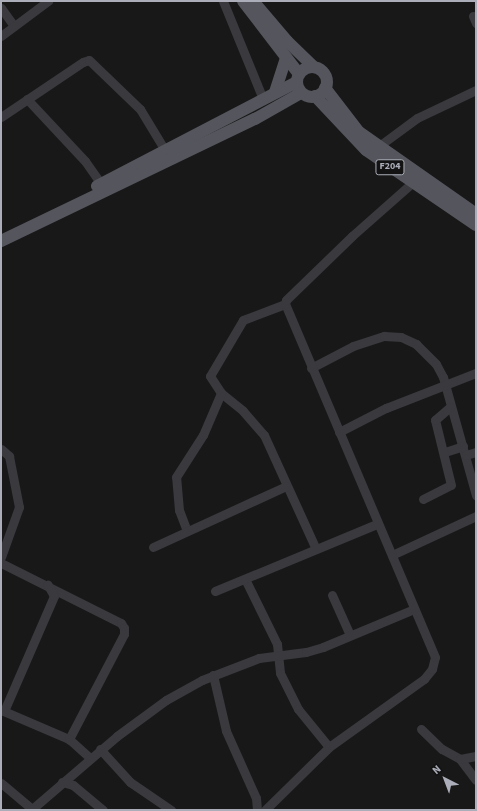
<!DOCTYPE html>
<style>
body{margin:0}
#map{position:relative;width:477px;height:811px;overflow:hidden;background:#181819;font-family:"Source Sans 3",sans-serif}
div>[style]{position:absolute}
.minor>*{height:9px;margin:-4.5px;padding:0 4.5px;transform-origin:4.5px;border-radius:4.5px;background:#39393e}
.major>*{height:12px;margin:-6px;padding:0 6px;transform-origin:6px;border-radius:6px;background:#55565d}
.major>.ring{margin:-6px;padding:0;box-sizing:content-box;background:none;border:12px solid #55565d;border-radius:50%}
span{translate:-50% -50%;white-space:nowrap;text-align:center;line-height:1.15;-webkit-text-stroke:3px #131314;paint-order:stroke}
.shield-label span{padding:1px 3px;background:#131314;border:1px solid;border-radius:3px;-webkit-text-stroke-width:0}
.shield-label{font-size:10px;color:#abaeb9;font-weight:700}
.frame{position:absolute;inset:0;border:2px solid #abaeb9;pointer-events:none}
.north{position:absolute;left:425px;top:759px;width:40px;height:40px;-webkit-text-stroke:3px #131314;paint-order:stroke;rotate:318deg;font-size:11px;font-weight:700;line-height:16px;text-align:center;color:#abaeb9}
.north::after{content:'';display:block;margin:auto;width:14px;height:18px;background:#abaeb9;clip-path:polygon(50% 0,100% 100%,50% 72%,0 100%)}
</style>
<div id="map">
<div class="minor">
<div style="left:223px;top:1px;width:106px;rotate:67.8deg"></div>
<div style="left:1px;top:8px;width:22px;rotate:54deg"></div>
<div style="left:473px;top:16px;width:8px;rotate:67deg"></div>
<div style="left:1px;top:36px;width:59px;rotate:-36.7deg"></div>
<div style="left:27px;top:99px;width:85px;rotate:46.9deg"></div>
<div style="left:85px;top:161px;width:28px;rotate:55deg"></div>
<div style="left:1px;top:117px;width:99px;rotate:-33.9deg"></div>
<div style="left:83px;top:62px;width:6px;rotate:-18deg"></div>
<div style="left:89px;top:60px;width:71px;rotate:43.9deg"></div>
<div style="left:140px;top:109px;width:50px;rotate:58.8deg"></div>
<div style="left:379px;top:146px;width:47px;rotate:-36.4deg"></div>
<div style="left:417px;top:118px;width:65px;rotate:-25.4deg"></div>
<div style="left:285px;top:304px;width:45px;rotate:159.1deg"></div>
<div style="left:243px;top:320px;width:65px;rotate:120.5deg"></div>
<div style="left:210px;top:376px;width:20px;rotate:57deg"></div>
<div style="left:221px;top:393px;width:28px;rotate:39deg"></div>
<div style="left:243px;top:411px;width:32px;rotate:49deg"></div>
<div style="left:264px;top:435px;width:125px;rotate:65.5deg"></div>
<div style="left:311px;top:368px;width:47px;rotate:-27.6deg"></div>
<div style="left:353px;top:346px;width:33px;rotate:-18deg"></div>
<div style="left:384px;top:336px;width:17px;rotate:3deg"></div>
<div style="left:401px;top:337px;width:17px;rotate:25deg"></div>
<div style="left:416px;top:344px;width:28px;rotate:45deg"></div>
<div style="left:436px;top:364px;width:15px;rotate:62deg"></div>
<div style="left:443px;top:377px;width:123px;rotate:74.4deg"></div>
<div style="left:339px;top:432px;width:53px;rotate:-27.1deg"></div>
<div style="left:386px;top:408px;width:97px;rotate:-21.3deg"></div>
<div style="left:1px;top:449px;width:11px;rotate:41deg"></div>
<div style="left:9px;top:456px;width:52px;rotate:78.9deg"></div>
<div style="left:19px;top:507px;width:53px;rotate:109.8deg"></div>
<div style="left:445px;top:452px;width:19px;rotate:-18deg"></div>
<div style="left:466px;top:455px;width:10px;rotate:-17deg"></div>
<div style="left:423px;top:499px;width:31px;rotate:-27deg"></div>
<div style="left:451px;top:485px;width:67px;rotate:-103.8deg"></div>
<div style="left:435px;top:420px;width:20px;rotate:-41deg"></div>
<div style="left:187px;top:531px;width:22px;rotate:-111deg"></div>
<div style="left:179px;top:510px;width:33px;rotate:-95deg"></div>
<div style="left:176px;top:477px;width:50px;rotate:-57.3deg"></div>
<div style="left:203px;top:435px;width:46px;rotate:-66.8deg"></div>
<div style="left:153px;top:547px;width:146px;rotate:-24.6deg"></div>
<div style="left:392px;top:555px;width:93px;rotate:-24.9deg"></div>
<div style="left:1px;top:563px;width:134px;rotate:26.6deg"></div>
<div style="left:121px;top:623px;width:6px;rotate:59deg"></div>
<div style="left:124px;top:628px;width:6px;rotate:90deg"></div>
<div style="left:124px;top:634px;width:119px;rotate:117.6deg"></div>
<div style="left:246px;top:581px;width:70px;rotate:63.8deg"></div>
<div style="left:277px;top:644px;width:29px;rotate:84deg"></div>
<div style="left:280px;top:673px;width:40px;rotate:63.4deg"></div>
<div style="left:298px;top:709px;width:49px;rotate:50.8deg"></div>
<div style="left:215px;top:591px;width:175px;rotate:-22.5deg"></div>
<div style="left:332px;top:595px;width:44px;rotate:65.8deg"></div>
<div style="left:213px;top:675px;width:57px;rotate:76.9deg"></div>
<div style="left:226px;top:731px;width:73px;rotate:65.9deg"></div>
<div style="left:256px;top:798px;width:12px;rotate:85deg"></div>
<div style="left:1px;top:710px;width:74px;rotate:23.1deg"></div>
<div style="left:69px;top:739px;width:28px;rotate:42deg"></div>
<div style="left:4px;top:711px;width:125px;rotate:-66.5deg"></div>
<div style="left:54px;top:596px;width:13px;rotate:-119deg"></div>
<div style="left:421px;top:729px;width:29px;rotate:44deg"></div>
<div style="left:442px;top:749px;width:21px;rotate:29deg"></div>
<div style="left:460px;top:759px;width:26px;rotate:53deg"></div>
<div style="left:100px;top:749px;width:45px;rotate:47.7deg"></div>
<div style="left:130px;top:782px;width:50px;rotate:34.3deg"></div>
<div style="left:460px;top:759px;width:16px;rotate:-11deg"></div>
<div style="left:62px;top:782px;width:11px;rotate:15deg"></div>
<div style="left:73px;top:785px;width:39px;rotate:40deg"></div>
<div style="left:1px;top:783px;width:40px;rotate:40deg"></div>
<div style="left:31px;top:810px;width:113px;rotate:-40.7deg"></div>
<div style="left:117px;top:736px;width:61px;rotate:-36.3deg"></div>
<div style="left:166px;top:700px;width:41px;rotate:-29.1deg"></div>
<div style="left:202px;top:680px;width:61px;rotate:-21.1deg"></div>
<div style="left:259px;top:658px;width:47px;rotate:-7.3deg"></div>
<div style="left:306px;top:652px;width:18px;rotate:-16deg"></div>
<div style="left:323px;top:647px;width:99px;rotate:-22.7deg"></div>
<div style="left:265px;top:810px;width:90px;rotate:-44.5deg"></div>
<div style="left:329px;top:747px;width:117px;rotate:-35.6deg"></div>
<div style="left:424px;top:679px;width:13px;rotate:-51deg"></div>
<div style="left:432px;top:669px;width:12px;rotate:-76deg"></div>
<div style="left:435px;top:657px;width:384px;rotate:-113deg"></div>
<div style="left:285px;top:304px;width:4px;rotate:-76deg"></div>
<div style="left:286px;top:300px;width:92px;rotate:-44.1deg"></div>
<div style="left:352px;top:236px;width:81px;rotate:-41.5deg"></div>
</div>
<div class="major">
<div style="left:243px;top:1px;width:92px;rotate:52.5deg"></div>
<div style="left:253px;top:1px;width:52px;rotate:49.6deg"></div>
<div style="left:287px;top:41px;width:37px;rotate:44deg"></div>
<div class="ring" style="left:297px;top:67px;width:18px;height:18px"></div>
<div style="left:325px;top:88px;width:56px;rotate:52.3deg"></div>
<div style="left:359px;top:132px;width:143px;rotate:35deg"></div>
<div style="left:275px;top:92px;width:35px;rotate:-72deg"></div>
<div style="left:315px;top:96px;width:74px;rotate:46.6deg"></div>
<div style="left:366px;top:150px;width:133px;rotate:34.3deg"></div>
<div style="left:97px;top:186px;width:225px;rotate:-27.5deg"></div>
<div style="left:1px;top:241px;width:282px;rotate:-25.7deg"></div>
<div style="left:255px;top:119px;width:53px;rotate:-29.5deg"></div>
</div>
<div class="shield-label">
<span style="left:390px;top:167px">F204</span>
</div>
<div class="frame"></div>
<div class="north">N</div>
</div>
